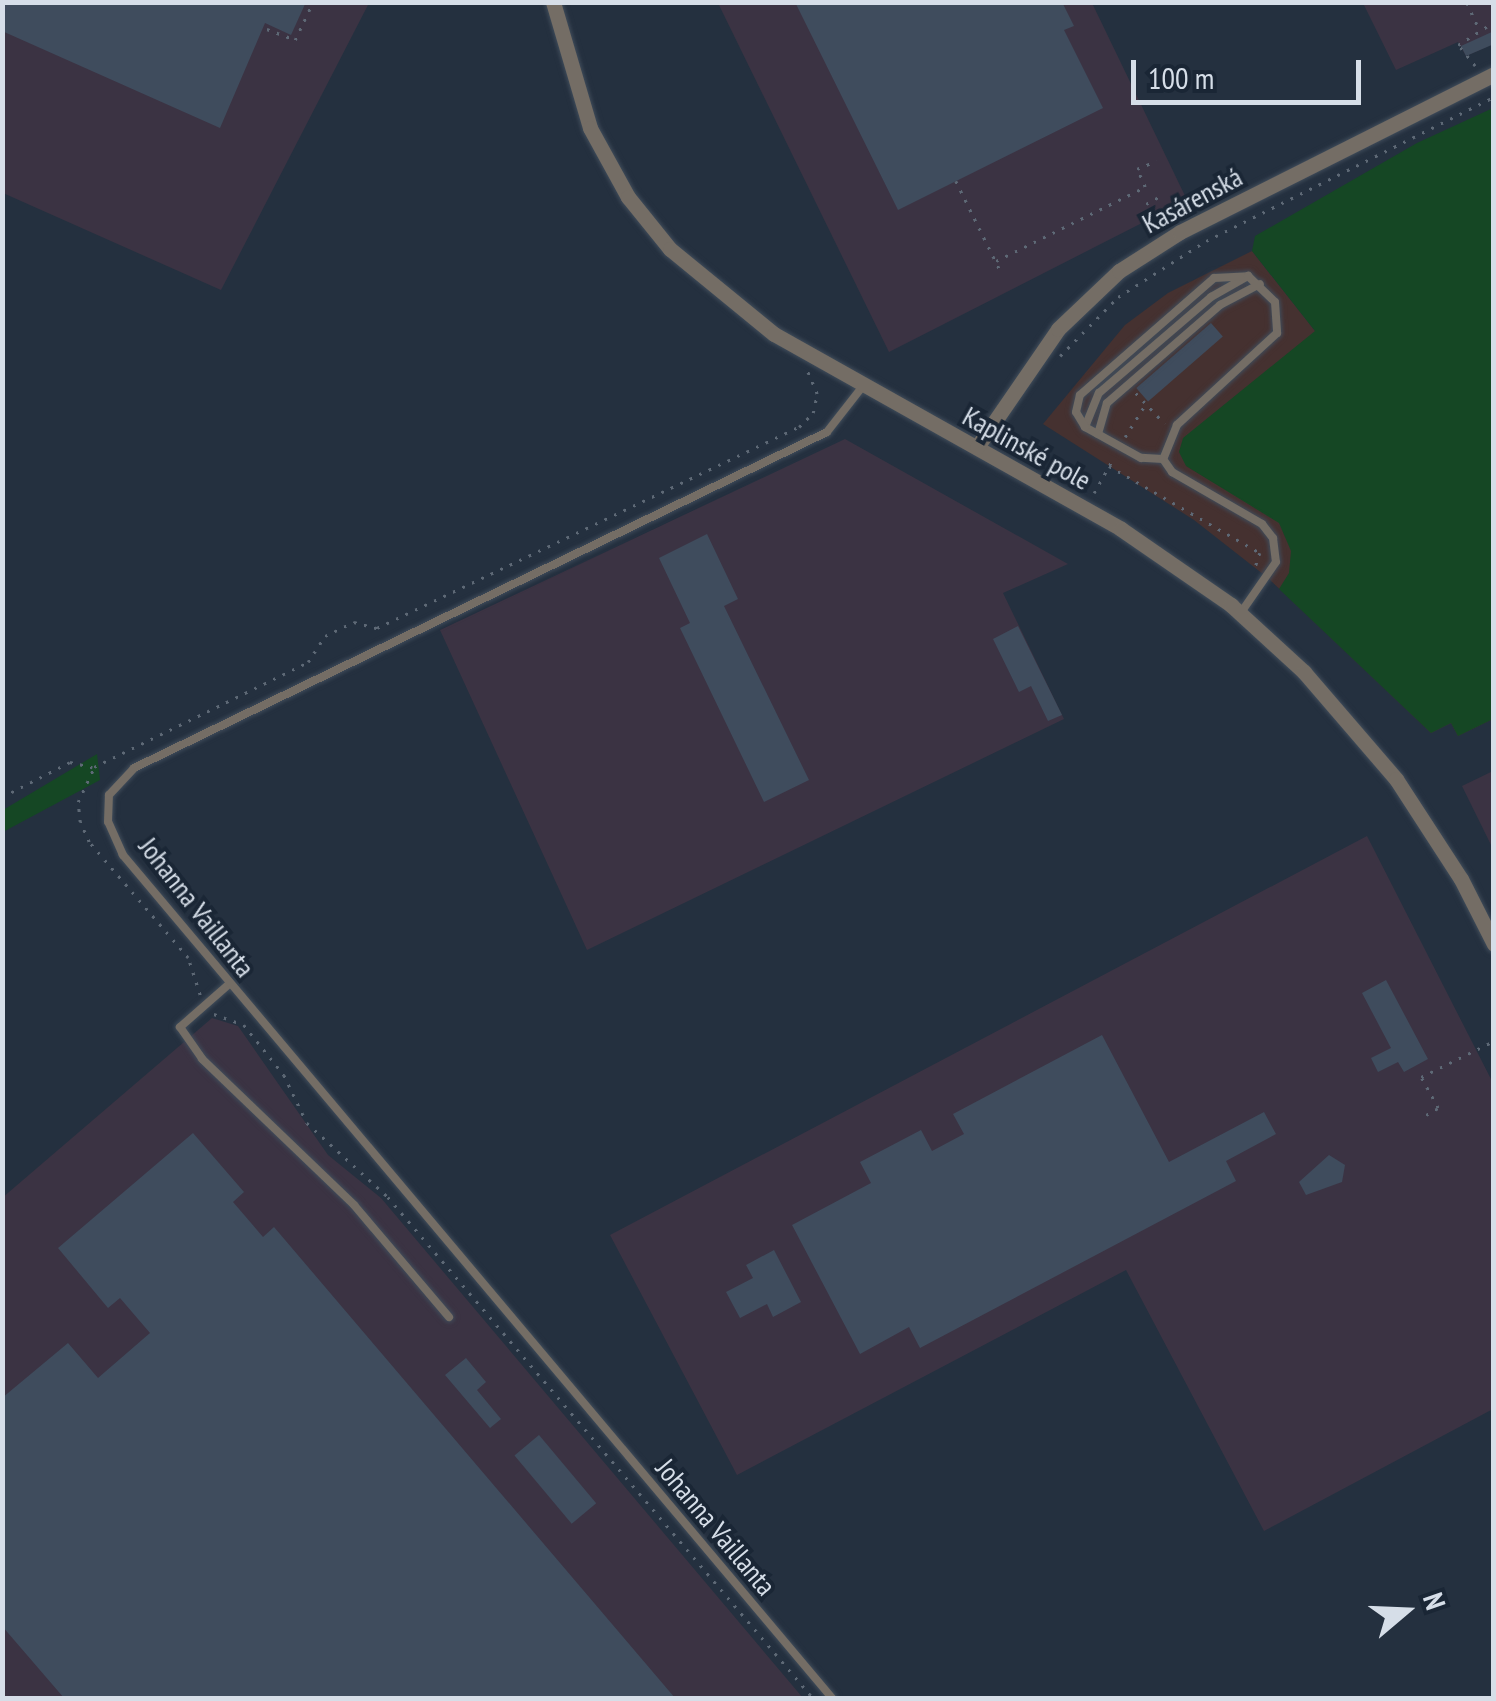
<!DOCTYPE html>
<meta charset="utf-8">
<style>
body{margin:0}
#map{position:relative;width:1496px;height:1701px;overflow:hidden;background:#24303f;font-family:"PT Sans Narrow",sans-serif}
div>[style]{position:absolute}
.commercial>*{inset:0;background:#453130}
.industrial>*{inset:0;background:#3b3343}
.green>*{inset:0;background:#154724}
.building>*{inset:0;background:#3f4c5d;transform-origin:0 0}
.path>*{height:2.5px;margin-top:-1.25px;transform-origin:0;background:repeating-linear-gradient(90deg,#5e6976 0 2.5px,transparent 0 10.5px)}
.roads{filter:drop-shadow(0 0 2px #404c5a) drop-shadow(0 0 2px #404c5a)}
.service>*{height:8px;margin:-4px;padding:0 4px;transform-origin:4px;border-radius:4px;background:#746d65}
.minor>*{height:15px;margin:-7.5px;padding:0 7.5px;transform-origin:7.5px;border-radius:7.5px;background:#746d65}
span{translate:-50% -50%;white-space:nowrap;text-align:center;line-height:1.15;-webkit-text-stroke:8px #1a2635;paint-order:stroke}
.street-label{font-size:28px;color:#d6dee8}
.frame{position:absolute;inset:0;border:5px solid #d6dee8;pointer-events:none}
.north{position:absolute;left:1356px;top:1561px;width:100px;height:100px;-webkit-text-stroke:8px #1a2635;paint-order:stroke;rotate:71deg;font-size:28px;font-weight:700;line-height:40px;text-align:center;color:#d6dee8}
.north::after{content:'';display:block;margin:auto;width:35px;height:45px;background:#d6dee8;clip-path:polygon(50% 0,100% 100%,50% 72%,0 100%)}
.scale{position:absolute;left:1131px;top:60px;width:230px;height:45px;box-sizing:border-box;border:5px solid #d6dee8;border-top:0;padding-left:12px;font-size:30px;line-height:35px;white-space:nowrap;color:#d6dee8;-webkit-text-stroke:8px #1a2635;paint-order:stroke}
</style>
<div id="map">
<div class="commercial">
<div style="clip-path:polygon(1252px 251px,1493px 557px,1493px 719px,1458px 736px,1451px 723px,1431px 733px,1268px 578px,1194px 520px,1043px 424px,1125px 325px,1168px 293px)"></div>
</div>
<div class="industrial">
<div style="clip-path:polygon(3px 3px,369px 3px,221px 290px,3px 193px)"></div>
<div style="clip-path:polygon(718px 3px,1092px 3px,1187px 200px,889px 352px)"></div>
<div style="clip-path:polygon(1363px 3px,1493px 3px,1493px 44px,1466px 56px,1458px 42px,1396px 70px)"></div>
<div style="clip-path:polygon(845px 439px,1068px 564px,1003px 593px,1064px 719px,587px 950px,440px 630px)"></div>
<div style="clip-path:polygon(1493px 771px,1493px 849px,1462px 786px)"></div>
<div style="clip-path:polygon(1367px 836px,1493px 1083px,1493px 1409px,1264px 1531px,1126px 1270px,737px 1475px,610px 1235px)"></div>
<div style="clip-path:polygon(212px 1018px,238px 1026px,328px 1155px,381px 1198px,803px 1698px,3px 1698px,2px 1198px)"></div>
</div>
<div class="green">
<div style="clip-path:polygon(1493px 108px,1493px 719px,1458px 736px,1451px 723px,1431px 733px,1279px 589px,1289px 573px,1291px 551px,1279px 523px,1186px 466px,1179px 452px,1183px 438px,1315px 331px,1252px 251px,1255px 236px,1417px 143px)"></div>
<div style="clip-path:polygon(97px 754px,100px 780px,3px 832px,3px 810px)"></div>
</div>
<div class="building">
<div style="clip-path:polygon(2px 2px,306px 2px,291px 35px,265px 23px,220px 128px,2px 31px)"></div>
<div style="clip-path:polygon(795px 2px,1062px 2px,1074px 26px,1064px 30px,1103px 108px,898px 210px)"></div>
<div style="clip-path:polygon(1494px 31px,1494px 44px,1466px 56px,1461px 46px)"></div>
<div style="left:1211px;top:323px;width:18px;height:99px;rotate:49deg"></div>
<div style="clip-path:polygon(707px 534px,738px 599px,724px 606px,809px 780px,764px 802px,680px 628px,690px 623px,659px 558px)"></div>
<div style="clip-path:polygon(1018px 626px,1062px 715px,1048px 721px,1031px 686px,1019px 692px,993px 639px)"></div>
<div style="clip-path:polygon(1386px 980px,1428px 1059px,1404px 1072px,1398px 1062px,1378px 1072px,1371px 1058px,1391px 1048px,1362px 993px)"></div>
<div style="clip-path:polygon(1102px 1035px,1169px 1162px,1264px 1112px,1276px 1134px,1226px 1161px,1236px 1181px,920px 1348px,909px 1327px,860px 1354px,792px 1225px,871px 1183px,860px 1162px,921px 1130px,932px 1151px,964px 1134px,953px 1114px)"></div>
<div style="clip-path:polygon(193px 1133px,244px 1192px,233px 1202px,263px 1237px,274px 1227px,675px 1698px,64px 1698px,2px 1626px,2px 1398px,68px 1343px,98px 1378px,150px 1333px,120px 1298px,108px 1308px,58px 1248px)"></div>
<div style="clip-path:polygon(1329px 1155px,1345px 1165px,1342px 1182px,1306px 1195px,1299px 1182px)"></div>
<div style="clip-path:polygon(774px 1250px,801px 1302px,773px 1317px,767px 1304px,740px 1318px,726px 1292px,753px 1278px,746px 1265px)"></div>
<div style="clip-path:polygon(466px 1358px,486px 1382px,477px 1390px,501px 1419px,490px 1428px,445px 1375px)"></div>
<div style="left:539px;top:1435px;width:89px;height:32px;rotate:50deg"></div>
</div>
<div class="path">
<div style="left:1467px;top:3px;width:31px;rotate:65deg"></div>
<div style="left:267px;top:29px;width:30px;rotate:21deg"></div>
<div style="left:295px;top:40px;width:42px;rotate:-64.7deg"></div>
<div style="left:1475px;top:66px;width:27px;rotate:-129deg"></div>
<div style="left:1458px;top:45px;width:43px;rotate:-32.6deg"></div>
<div style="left:956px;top:181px;width:104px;rotate:63.7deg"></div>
<div style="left:1146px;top:204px;width:18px;rotate:-29deg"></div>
<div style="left:996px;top:261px;width:166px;rotate:-26.4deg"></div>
<div style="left:1145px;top:187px;width:20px;rotate:-114deg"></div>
<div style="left:1137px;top:169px;width:21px;rotate:-23deg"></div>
<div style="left:1060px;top:356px;width:83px;rotate:-45.5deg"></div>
<div style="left:1118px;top:297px;width:104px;rotate:-32.5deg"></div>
<div style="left:1206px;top:241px;width:322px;rotate:-26.6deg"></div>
<div style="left:1136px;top:393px;width:42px;rotate:46.9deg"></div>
<div style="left:1125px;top:437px;width:39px;rotate:-58deg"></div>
<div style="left:1109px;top:466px;width:174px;rotate:29.9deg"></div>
<div style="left:1260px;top:553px;width:19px;rotate:108deg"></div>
<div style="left:1094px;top:493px;width:41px;rotate:-60.9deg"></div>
<div style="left:2px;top:797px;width:76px;rotate:-27.2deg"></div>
<div style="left:70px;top:762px;width:23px;rotate:13deg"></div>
<div style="left:200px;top:995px;width:39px;rotate:-108deg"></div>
<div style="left:188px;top:958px;width:153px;rotate:-130.5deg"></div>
<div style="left:89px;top:842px;width:22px;rotate:-114deg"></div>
<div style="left:80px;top:822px;width:20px;rotate:-96deg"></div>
<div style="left:78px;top:802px;width:38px;rotate:-65deg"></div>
<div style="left:94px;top:767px;width:238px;rotate:-26.1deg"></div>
<div style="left:308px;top:662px;width:31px;rotate:-57deg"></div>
<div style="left:325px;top:636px;width:32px;rotate:-26deg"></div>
<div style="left:354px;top:622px;width:24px;rotate:15deg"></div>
<div style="left:377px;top:628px;width:467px;rotate:-25.5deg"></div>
<div style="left:799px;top:427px;width:20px;rotate:-45deg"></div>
<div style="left:813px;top:413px;width:19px;rotate:-78deg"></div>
<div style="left:817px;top:394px;width:26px;rotate:-113deg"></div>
<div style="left:214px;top:1014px;width:32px;rotate:20deg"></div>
<div style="left:244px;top:1025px;width:64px;rotate:51.3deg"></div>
<div style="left:284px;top:1075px;width:53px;rotate:64.4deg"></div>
<div style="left:307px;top:1123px;width:110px;rotate:42.4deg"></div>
<div style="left:388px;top:1197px;width:657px;rotate:49.69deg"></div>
<div style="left:1426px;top:1115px;width:14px;rotate:-30deg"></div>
<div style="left:1438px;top:1108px;width:35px;rotate:-119deg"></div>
<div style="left:1421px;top:1077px;width:81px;rotate:-26.3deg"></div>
</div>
<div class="roads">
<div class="service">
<div style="left:1085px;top:427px;width:37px;rotate:-68deg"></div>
<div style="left:1099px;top:393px;width:148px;rotate:-40.6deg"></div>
<div style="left:1211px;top:297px;width:43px;rotate:-29.6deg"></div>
<div style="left:1098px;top:434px;width:32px;rotate:-74deg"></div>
<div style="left:1107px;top:403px;width:150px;rotate:-40.9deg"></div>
<div style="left:1220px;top:305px;width:45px;rotate:-27.7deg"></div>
<div style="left:1163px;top:459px;width:22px;rotate:-177deg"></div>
<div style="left:1141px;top:458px;width:64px;rotate:-151deg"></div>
<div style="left:1085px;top:427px;width:17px;rotate:-121deg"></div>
<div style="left:1076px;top:412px;width:17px;rotate:-77deg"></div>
<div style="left:1080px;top:395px;width:178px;rotate:-41.1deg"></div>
<div style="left:1214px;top:278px;width:34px;rotate:-3deg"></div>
<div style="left:1248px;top:276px;width:37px;rotate:44deg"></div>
<div style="left:1275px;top:302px;width:31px;rotate:86deg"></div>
<div style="left:1277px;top:333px;width:136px;rotate:137.4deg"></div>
<div style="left:1177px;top:425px;width:37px;rotate:112deg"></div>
<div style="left:1163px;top:459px;width:16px;rotate:55deg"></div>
<div style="left:1172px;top:472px;width:104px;rotate:30deg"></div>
<div style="left:1262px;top:524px;width:18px;rotate:52deg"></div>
<div style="left:1273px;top:538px;width:24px;rotate:83deg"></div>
<div style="left:1276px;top:562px;width:63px;rotate:124.7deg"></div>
<div style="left:228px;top:985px;width:64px;rotate:138.8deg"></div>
<div style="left:180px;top:1027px;width:39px;rotate:55deg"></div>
<div style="left:202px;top:1059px;width:211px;rotate:43.8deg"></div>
<div style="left:354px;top:1205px;width:147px;rotate:49.7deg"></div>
<div style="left:832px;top:1698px;width:1102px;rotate:-130.07deg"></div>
<div style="left:123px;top:855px;width:36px;rotate:-114deg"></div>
<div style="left:108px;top:822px;width:27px;rotate:-88deg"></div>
<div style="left:109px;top:795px;width:37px;rotate:-47deg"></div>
<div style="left:134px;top:768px;width:770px;rotate:-25.87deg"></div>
<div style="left:827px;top:432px;width:58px;rotate:-52deg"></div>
</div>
<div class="minor">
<div style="left:553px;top:2px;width:131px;rotate:73.6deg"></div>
<div style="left:590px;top:128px;width:79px;rotate:61.2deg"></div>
<div style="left:628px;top:197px;width:67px;rotate:51.1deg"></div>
<div style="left:670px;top:249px;width:134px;rotate:39.3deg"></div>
<div style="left:774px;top:334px;width:398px;rotate:29.3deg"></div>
<div style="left:1121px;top:529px;width:134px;rotate:34.6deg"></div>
<div style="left:1231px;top:605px;width:99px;rotate:42.5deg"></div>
<div style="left:1304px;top:672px;width:141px;rotate:49.3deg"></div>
<div style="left:1396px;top:779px;width:119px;rotate:57deg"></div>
<div style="left:1461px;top:879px;width:73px;rotate:63.1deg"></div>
<div style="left:977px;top:447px;width:143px;rotate:-55.5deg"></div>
<div style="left:1058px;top:329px;width:84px;rotate:-43.6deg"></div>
<div style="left:1119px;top:271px;width:72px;rotate:-32.6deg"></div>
<div style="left:1180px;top:232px;width:352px;rotate:-26.7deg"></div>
</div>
</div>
<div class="street-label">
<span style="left:1192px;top:200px;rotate:-28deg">Kasárenská</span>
<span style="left:1027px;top:448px;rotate:29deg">Kaplinské pole</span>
<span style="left:197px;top:907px;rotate:52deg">Johanna Vaillanta</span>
<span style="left:716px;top:1527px;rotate:50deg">Johanna Vaillanta</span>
</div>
<div class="frame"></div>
<div class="north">N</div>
<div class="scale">100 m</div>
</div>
